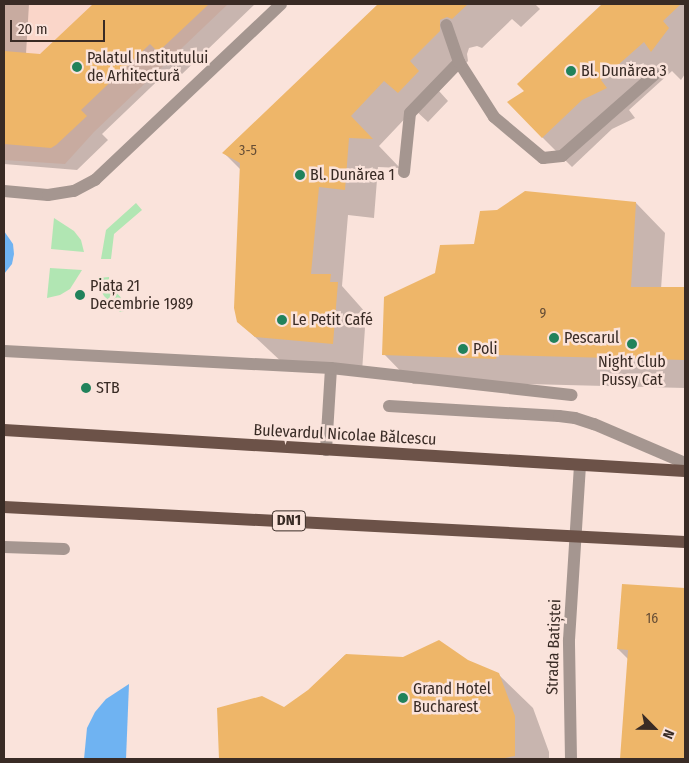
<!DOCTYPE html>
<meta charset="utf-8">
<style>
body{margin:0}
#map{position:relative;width:689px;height:763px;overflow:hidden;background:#fae3db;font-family:"Fira Sans Condensed",sans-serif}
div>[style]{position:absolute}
.built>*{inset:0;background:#fad6c9}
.green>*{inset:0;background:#b1e6b3}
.water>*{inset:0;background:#6fb3f2}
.shadow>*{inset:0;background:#0003}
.building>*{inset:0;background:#eeb669}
.service>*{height:12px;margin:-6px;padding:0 6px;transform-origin:6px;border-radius:6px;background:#a59690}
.pedestrian>*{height:12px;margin:-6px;padding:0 6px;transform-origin:6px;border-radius:6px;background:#a59690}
.minor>*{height:12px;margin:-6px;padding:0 6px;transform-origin:6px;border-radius:6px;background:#a59690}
.tertiary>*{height:12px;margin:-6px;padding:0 6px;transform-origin:6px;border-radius:6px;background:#a59690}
.primary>*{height:12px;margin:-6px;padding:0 6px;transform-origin:6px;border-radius:6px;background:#6c5248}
.dots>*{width:14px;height:14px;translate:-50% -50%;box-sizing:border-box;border:2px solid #fae3db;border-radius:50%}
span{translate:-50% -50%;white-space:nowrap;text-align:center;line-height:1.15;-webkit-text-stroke:5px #fae3db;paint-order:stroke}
.number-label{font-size:14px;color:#664e36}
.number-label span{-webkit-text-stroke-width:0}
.shield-label span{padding:1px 4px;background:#fae3db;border:1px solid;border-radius:4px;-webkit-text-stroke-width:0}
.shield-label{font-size:15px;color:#392b25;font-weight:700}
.poi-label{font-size:16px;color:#392b25}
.left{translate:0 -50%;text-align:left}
.street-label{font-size:16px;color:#392b25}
.frame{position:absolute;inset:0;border:5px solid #392b25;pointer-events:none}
.north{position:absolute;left:629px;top:703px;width:50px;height:50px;-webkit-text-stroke:4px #fae3db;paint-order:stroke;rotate:113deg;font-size:14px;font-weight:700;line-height:20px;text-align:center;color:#392b25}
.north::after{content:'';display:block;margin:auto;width:18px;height:22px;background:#392b25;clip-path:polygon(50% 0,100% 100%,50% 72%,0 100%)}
.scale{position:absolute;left:10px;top:20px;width:95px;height:22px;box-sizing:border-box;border:2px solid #392b25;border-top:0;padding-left:6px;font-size:15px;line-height:18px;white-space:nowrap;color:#392b25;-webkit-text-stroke:4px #fae3db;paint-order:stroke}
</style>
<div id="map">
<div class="built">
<div style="clip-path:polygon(4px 4px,228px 4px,94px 132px,65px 164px,4px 160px)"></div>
</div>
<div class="green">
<div style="clip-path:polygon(136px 203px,142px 210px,114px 234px,111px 259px,101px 259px,106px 230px)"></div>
<div style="clip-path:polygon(54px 218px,74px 231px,81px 240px,84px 252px,51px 249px)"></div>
<div style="clip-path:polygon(50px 268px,82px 270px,70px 289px,60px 295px,47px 298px)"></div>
<div style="clip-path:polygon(109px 277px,110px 286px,132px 309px,120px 312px,104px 296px,99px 287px,98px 278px)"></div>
</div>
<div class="water">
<div style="clip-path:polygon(4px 231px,13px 244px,14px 254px,12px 264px,4px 274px)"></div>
<div style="clip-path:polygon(129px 684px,126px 759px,84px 759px,87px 728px,95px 712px,106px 699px)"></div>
</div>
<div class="shadow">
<div style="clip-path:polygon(4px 4px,29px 4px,26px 54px,41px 55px,94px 4px,255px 4px,182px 74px,173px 66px,102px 134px,108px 140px,77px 170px,4px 164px)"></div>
<div style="clip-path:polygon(381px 4px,535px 4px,540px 9px,521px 27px,512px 19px,482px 48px,477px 46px,469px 48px,467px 54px,468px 61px,439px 91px,448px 101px,428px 122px,414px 109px,379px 146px,400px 168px,378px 167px,374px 218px,348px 215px,342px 286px,366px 313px,362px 372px,286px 366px,238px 321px,241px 170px,224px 153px)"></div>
<div style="clip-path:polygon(605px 4px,685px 4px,685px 74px,681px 80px,672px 71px,629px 110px,635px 118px,612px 129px,572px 167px,542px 137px,526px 91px,519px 84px)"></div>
<div style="clip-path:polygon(636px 203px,665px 233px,661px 289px,685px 289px,685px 388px,526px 384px,525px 387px,413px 384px,384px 354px,436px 274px,475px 245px)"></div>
<div style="clip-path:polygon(623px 585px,685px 590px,685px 759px,622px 759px,629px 660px,618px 649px)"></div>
<div style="clip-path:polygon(345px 655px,467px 661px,498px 674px,533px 708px,549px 752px,549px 759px,220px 759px,220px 755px,309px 691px)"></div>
</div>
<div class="building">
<div style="clip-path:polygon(93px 4px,209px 4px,158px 52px,150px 44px,81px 110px,87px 116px,56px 145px,51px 148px,4px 144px,4px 51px,40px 54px)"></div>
<div style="clip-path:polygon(378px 4px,468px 4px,452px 19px,447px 17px,440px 20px,440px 31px,410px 61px,419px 71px,398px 93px,384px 81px,351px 116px,373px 139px,349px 138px,345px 190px,319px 187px,311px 274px,331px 274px,330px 282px,338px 282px,333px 344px,255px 337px,237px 322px,234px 308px,240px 163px,222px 153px)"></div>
<div style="clip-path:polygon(602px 4px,681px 4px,663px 21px,669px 28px,651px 52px,644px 42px,601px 80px,607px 88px,582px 100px,542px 138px,507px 102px,524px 91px,517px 84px)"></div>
<div style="clip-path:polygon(525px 191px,636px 202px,631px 287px,685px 287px,685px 360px,497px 355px,496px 359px,382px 355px,384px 297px,435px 273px,440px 245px,474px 244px,480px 211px,497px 210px)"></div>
<div style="clip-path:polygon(622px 584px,685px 588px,685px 759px,620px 759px,628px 650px,617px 649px)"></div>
<div style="clip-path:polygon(439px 640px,468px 660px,499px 673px,515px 716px,515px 756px,499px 759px,219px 759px,217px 708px,262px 696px,284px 707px,308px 690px,346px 654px,403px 657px)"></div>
</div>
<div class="service">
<div style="left:459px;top:62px;width:65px;rotate:57.5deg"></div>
<div style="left:494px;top:117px;width:64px;rotate:39.9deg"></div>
<div style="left:543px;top:158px;width:19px;rotate:-6deg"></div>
<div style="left:562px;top:156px;width:123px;rotate:-41.4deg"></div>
<div style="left:404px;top:172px;width:59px;rotate:-84.2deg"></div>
<div style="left:410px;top:113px;width:71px;rotate:-46.1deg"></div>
<div style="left:459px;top:62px;width:39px;rotate:-109deg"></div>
<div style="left:389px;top:406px;width:170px;rotate:3.4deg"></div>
<div style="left:559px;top:416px;width:16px;rotate:7deg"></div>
<div style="left:575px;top:418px;width:20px;rotate:18deg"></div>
<div style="left:594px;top:424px;width:99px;rotate:23.2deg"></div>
<div style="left:326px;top:450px;width:82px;rotate:-86.5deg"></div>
<div style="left:331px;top:368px;width:242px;rotate:6.4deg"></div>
<div style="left:4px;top:547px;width:60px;rotate:1.9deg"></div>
</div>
<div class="pedestrian">
<div style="left:4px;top:351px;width:327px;rotate:3deg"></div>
</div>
<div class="minor">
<div style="left:4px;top:191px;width:44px;rotate:5.2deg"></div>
<div style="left:48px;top:195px;width:26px;rotate:-9deg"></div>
<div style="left:74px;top:191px;width:24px;rotate:-28deg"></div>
<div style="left:95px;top:180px;width:256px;rotate:-43.4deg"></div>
</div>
<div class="tertiary">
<div style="left:571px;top:759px;width:119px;rotate:-91deg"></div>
<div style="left:569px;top:640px;width:175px;rotate:-86.4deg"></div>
</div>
<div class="primary">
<div style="left:4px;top:430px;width:682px;rotate:3.45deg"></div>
<div style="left:4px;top:507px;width:682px;rotate:2.94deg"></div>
</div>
<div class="dots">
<div style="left:77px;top:67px;background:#21825b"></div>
<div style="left:571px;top:71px;background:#21825b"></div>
<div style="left:300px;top:175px;background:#21825b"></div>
<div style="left:80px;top:295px;background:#21825b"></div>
<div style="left:282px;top:320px;background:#21825b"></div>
<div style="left:554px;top:338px;background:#21825b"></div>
<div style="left:632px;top:344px;background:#21825b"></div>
<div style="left:463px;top:349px;background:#21825b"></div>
<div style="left:86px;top:388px;background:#21825b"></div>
<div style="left:403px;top:698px;background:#21825b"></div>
</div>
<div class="number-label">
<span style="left:248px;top:151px">3-5</span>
<span style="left:543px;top:314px">9</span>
<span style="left:652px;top:619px">16</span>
</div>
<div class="shield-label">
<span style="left:289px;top:521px">DN1</span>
</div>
<div class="poi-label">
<span class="left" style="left:87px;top:67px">Palatul Institutului<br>de Arhitectură</span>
<span class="left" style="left:581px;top:71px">Bl. Dunărea 3</span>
<span class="left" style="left:310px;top:175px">Bl. Dunărea 1</span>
<span class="left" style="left:90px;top:295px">Piața 21<br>Decembrie 1989</span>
<span class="left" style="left:292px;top:320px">Le Petit Café</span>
<span class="left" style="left:564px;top:338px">Pescarul</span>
<span class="left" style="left:473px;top:349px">Poli</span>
<span style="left:632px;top:371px">Night Club<br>Pussy Cat</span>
<span class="left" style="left:96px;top:388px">STB</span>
<span class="left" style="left:413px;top:698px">Grand Hotel<br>Bucharest</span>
</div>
<div class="street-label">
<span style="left:345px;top:435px;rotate:3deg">Bulevardul Nicolae Bălcescu</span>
<span style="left:554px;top:647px;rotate:-88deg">Strada Batiștei</span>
</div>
<div class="frame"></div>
<div class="north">N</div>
<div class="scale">20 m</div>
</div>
